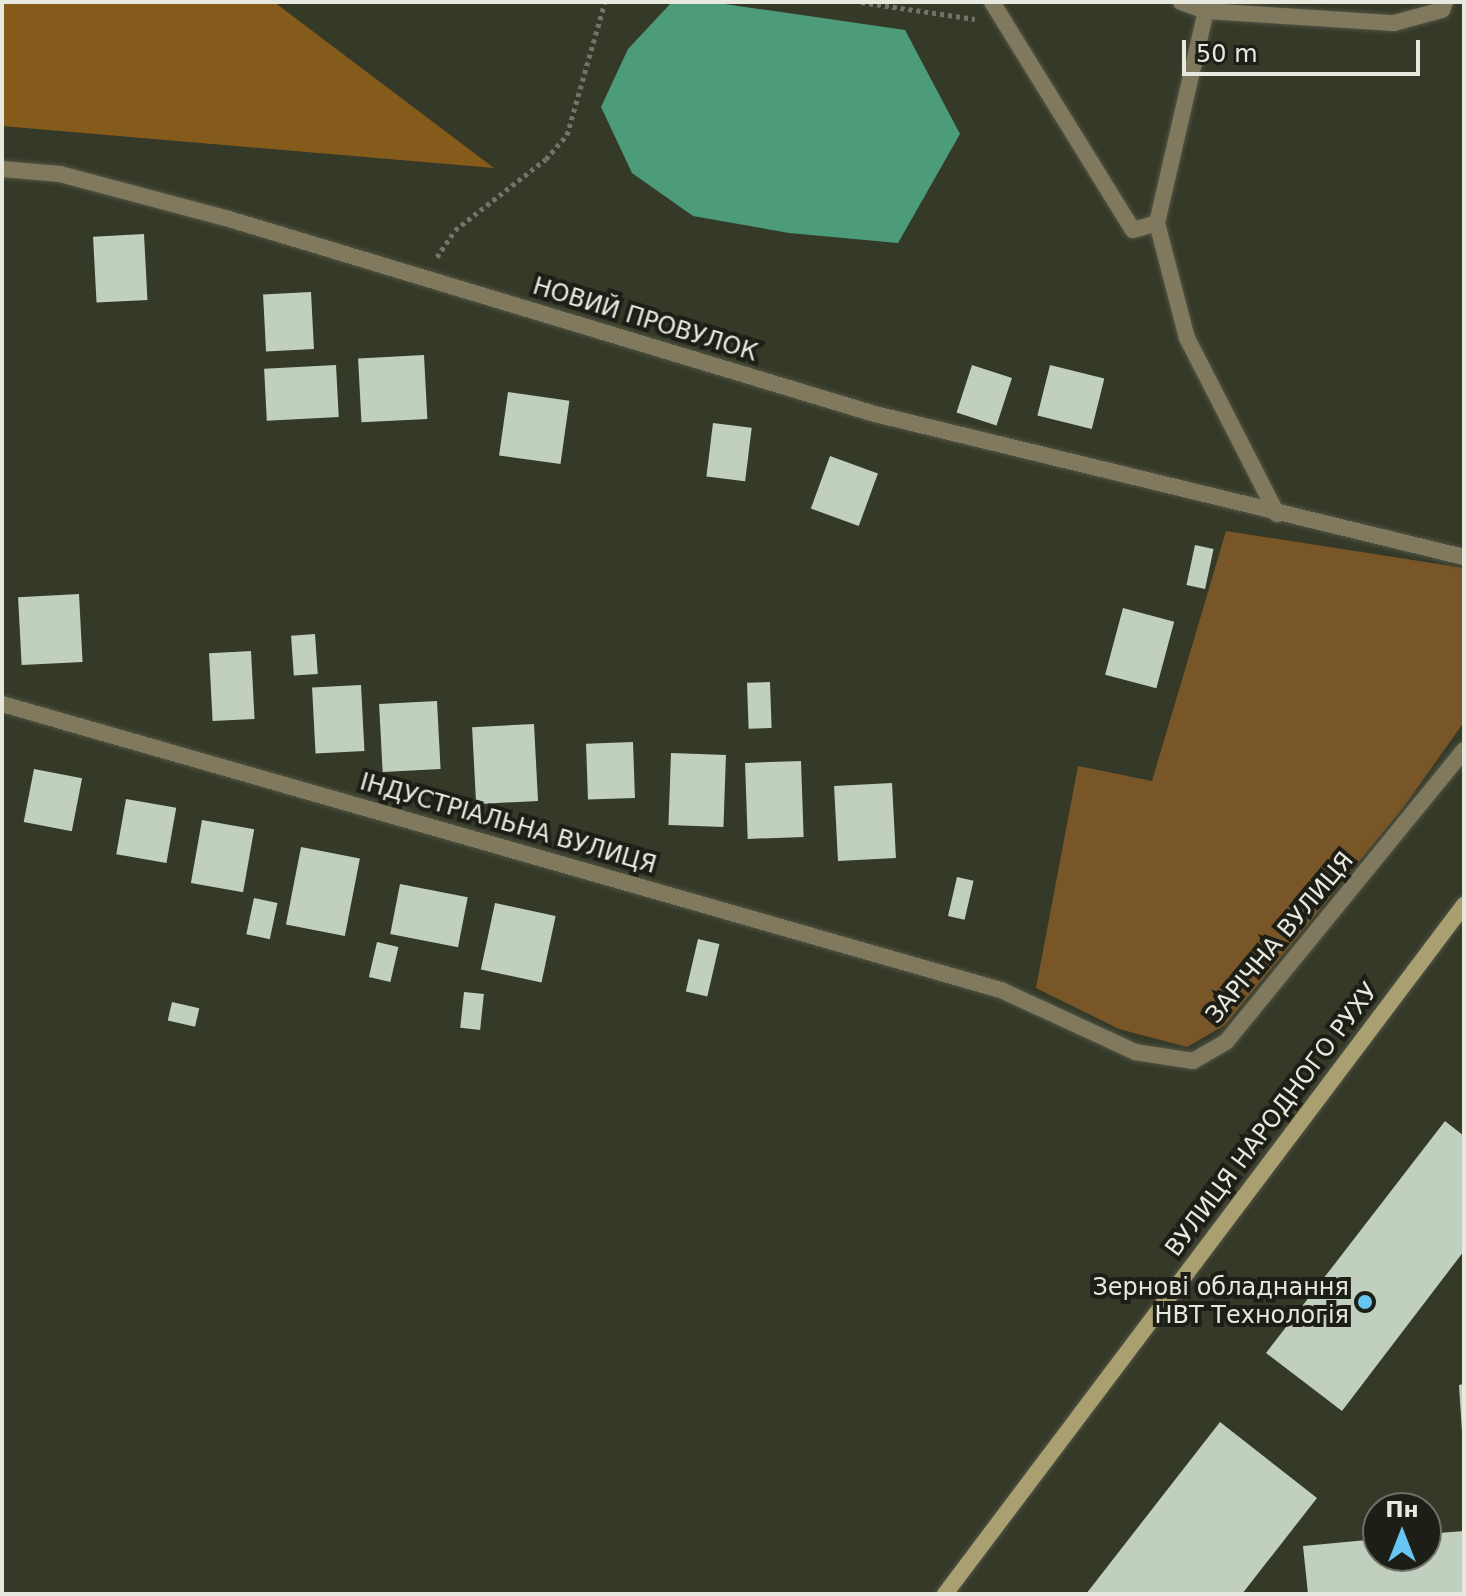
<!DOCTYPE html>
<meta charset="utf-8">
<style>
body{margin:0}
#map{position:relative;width:1466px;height:1596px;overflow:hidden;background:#353928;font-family:"DejaVu Sans",sans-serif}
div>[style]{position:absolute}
.green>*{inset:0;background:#795627}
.forest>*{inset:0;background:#855b1b}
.water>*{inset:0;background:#4c9c7a}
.building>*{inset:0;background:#c0cfbe;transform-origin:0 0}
.path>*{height:5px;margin-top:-2.5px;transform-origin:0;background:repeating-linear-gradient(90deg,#717466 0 4px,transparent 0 8px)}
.roads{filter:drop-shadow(0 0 2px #515545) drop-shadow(0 0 2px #515545)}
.minor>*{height:16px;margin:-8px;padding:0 8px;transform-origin:8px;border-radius:8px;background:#81795d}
.secondary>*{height:16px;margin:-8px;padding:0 8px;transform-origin:8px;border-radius:8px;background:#aa9f70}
.dots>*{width:22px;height:22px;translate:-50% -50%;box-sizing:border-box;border:4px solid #1d1f17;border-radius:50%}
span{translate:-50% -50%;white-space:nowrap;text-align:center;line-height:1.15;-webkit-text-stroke:8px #1d1f17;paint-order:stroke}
.street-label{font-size:24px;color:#e7e9df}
.poi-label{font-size:24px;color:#e7e9df}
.right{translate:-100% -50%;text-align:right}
.frame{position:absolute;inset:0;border:4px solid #e7e9df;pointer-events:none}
.north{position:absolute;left:1362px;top:1492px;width:80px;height:80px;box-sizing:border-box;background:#1d1f17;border:2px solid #6e7067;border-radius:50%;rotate:0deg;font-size:22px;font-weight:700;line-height:32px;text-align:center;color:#e7e9df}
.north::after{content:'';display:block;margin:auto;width:28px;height:36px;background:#68c4f0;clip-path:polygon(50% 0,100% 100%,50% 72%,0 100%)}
.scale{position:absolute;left:1182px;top:40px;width:238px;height:36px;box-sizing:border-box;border:4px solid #e7e9df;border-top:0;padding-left:10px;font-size:24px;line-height:28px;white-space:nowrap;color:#e7e9df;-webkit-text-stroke:6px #1d1f17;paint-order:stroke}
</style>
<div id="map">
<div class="green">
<div style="clip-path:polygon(1226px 531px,1464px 568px,1464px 722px,1403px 808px,1225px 1025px,1187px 1047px,1119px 1029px,1036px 988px,1078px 766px,1152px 781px)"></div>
</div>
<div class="forest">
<div style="clip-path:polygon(2px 2px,274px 2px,494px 168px,2px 126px)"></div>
</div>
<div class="water">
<div style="clip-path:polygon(672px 2px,711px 2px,905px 30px,960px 134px,898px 243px,789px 233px,693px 216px,632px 173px,601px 107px,628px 49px)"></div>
</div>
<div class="building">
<div style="left:144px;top:234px;width:66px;height:51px;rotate:87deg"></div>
<div style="left:311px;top:292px;width:57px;height:48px;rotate:87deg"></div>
<div style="left:424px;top:355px;width:64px;height:66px;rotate:87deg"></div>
<div style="left:336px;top:365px;width:52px;height:72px;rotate:87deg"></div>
<div style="left:972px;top:365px;width:42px;height:50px;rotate:18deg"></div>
<div style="left:1050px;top:365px;width:56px;height:52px;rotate:14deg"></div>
<div style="left:508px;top:392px;width:62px;height:64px;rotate:8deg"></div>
<div style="left:713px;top:423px;width:39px;height:54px;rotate:7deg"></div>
<div style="left:830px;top:456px;width:51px;height:56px;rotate:20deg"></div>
<div style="left:1195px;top:545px;width:19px;height:41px;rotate:12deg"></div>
<div style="left:79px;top:594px;width:68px;height:61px;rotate:87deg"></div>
<div style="left:1123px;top:608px;width:53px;height:69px;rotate:15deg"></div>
<div style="left:315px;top:634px;width:40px;height:24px;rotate:86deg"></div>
<div style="left:251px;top:651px;width:68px;height:42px;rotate:87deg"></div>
<div style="left:770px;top:682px;width:46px;height:23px;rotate:88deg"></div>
<div style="left:361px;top:685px;width:66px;height:49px;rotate:87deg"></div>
<div style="left:437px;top:701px;width:68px;height:58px;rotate:87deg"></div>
<div style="left:534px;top:724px;width:77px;height:62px;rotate:87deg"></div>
<div style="left:633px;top:742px;width:56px;height:47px;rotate:88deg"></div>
<div style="left:671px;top:753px;width:55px;height:72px;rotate:2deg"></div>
<div style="left:801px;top:761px;width:76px;height:56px;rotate:88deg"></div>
<div style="left:34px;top:769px;width:49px;height:54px;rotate:11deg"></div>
<div style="left:892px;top:783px;width:75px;height:58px;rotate:87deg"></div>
<div style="left:126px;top:799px;width:51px;height:56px;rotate:10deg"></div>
<div style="left:202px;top:820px;width:53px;height:64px;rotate:10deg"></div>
<div style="left:301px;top:847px;width:60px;height:79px;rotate:11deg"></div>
<div style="left:957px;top:877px;width:17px;height:40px;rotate:13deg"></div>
<div style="left:400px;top:884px;width:69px;height:51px;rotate:11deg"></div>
<div style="left:254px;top:898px;width:24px;height:37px;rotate:12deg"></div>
<div style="left:495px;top:903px;width:62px;height:68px;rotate:12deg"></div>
<div style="left:698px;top:939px;width:22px;height:54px;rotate:13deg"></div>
<div style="left:377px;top:942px;width:22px;height:36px;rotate:13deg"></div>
<div style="left:464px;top:992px;width:20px;height:36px;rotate:6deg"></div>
<div style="left:172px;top:1002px;width:28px;height:19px;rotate:13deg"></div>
<div style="clip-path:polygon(1445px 1121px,1464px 1136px,1464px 1251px,1342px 1411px,1266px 1353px)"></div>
<div style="clip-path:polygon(1464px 1384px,1464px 1432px,1462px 1432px,1459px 1385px)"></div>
<div style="clip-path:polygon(1220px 1422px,1317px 1498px,1242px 1594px,1086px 1594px)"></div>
<div style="clip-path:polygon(1464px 1531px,1464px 1594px,1308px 1594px,1303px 1546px,1378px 1539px,1378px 1556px,1426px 1556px,1426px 1534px)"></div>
</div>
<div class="path">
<div style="left:861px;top:2px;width:115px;rotate:8.5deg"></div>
<div style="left:437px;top:257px;width:32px;rotate:-56deg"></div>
<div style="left:455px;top:230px;width:115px;rotate:-38deg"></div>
<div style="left:546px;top:159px;width:32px;rotate:-49deg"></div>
<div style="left:567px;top:135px;width:138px;rotate:-74.1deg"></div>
</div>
<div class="roads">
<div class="minor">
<div style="left:992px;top:2px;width:268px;rotate:58.3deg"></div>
<div style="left:1133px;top:230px;width:25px;rotate:-16deg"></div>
<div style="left:1181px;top:2px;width:27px;rotate:20deg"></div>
<div style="left:1206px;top:11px;width:188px;rotate:3.7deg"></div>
<div style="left:1394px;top:23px;width:50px;rotate:-15.2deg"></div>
<div style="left:1442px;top:10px;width:9px;rotate:-69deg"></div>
<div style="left:1208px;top:2px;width:227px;rotate:103deg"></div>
<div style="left:1157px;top:223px;width:119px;rotate:75.4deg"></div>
<div style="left:1187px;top:338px;width:198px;rotate:62.9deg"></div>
<div style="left:2px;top:169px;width:58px;rotate:4.9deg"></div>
<div style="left:60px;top:174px;width:175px;rotate:14.9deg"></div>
<div style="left:229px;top:219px;width:675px;rotate:16.8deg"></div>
<div style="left:875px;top:414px;width:606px;rotate:13.65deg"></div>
<div style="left:2px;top:704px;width:1039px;rotate:15.98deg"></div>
<div style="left:1001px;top:990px;width:148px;rotate:24.8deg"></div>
<div style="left:1135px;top:1052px;width:59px;rotate:8.8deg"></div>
<div style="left:1193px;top:1061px;width:38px;rotate:-30deg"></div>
<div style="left:1226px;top:1042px;width:377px;rotate:-50.8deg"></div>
</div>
<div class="secondary">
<div style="left:945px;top:1594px;width:863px;rotate:-53.01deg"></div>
</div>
</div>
<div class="dots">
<div style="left:1365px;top:1302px;background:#68c4f0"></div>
</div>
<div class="street-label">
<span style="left:645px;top:320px;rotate:17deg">НОВИЙ ПРОВУЛОК</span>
<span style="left:508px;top:824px;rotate:16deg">ІНДУСТРІАЛЬНА ВУЛИЦЯ</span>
<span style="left:1280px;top:938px;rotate:-50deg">ЗАРІЧНА ВУЛИЦЯ</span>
<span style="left:1272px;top:1120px;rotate:-53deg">ВУЛИЦЯ НАРОДНОГО РУХУ</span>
</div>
<div class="poi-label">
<span class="right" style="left:1349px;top:1302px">Зернові обладнання<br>НВТ Технологія</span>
</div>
<div class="frame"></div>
<div class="north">Пн</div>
<div class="scale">50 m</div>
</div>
